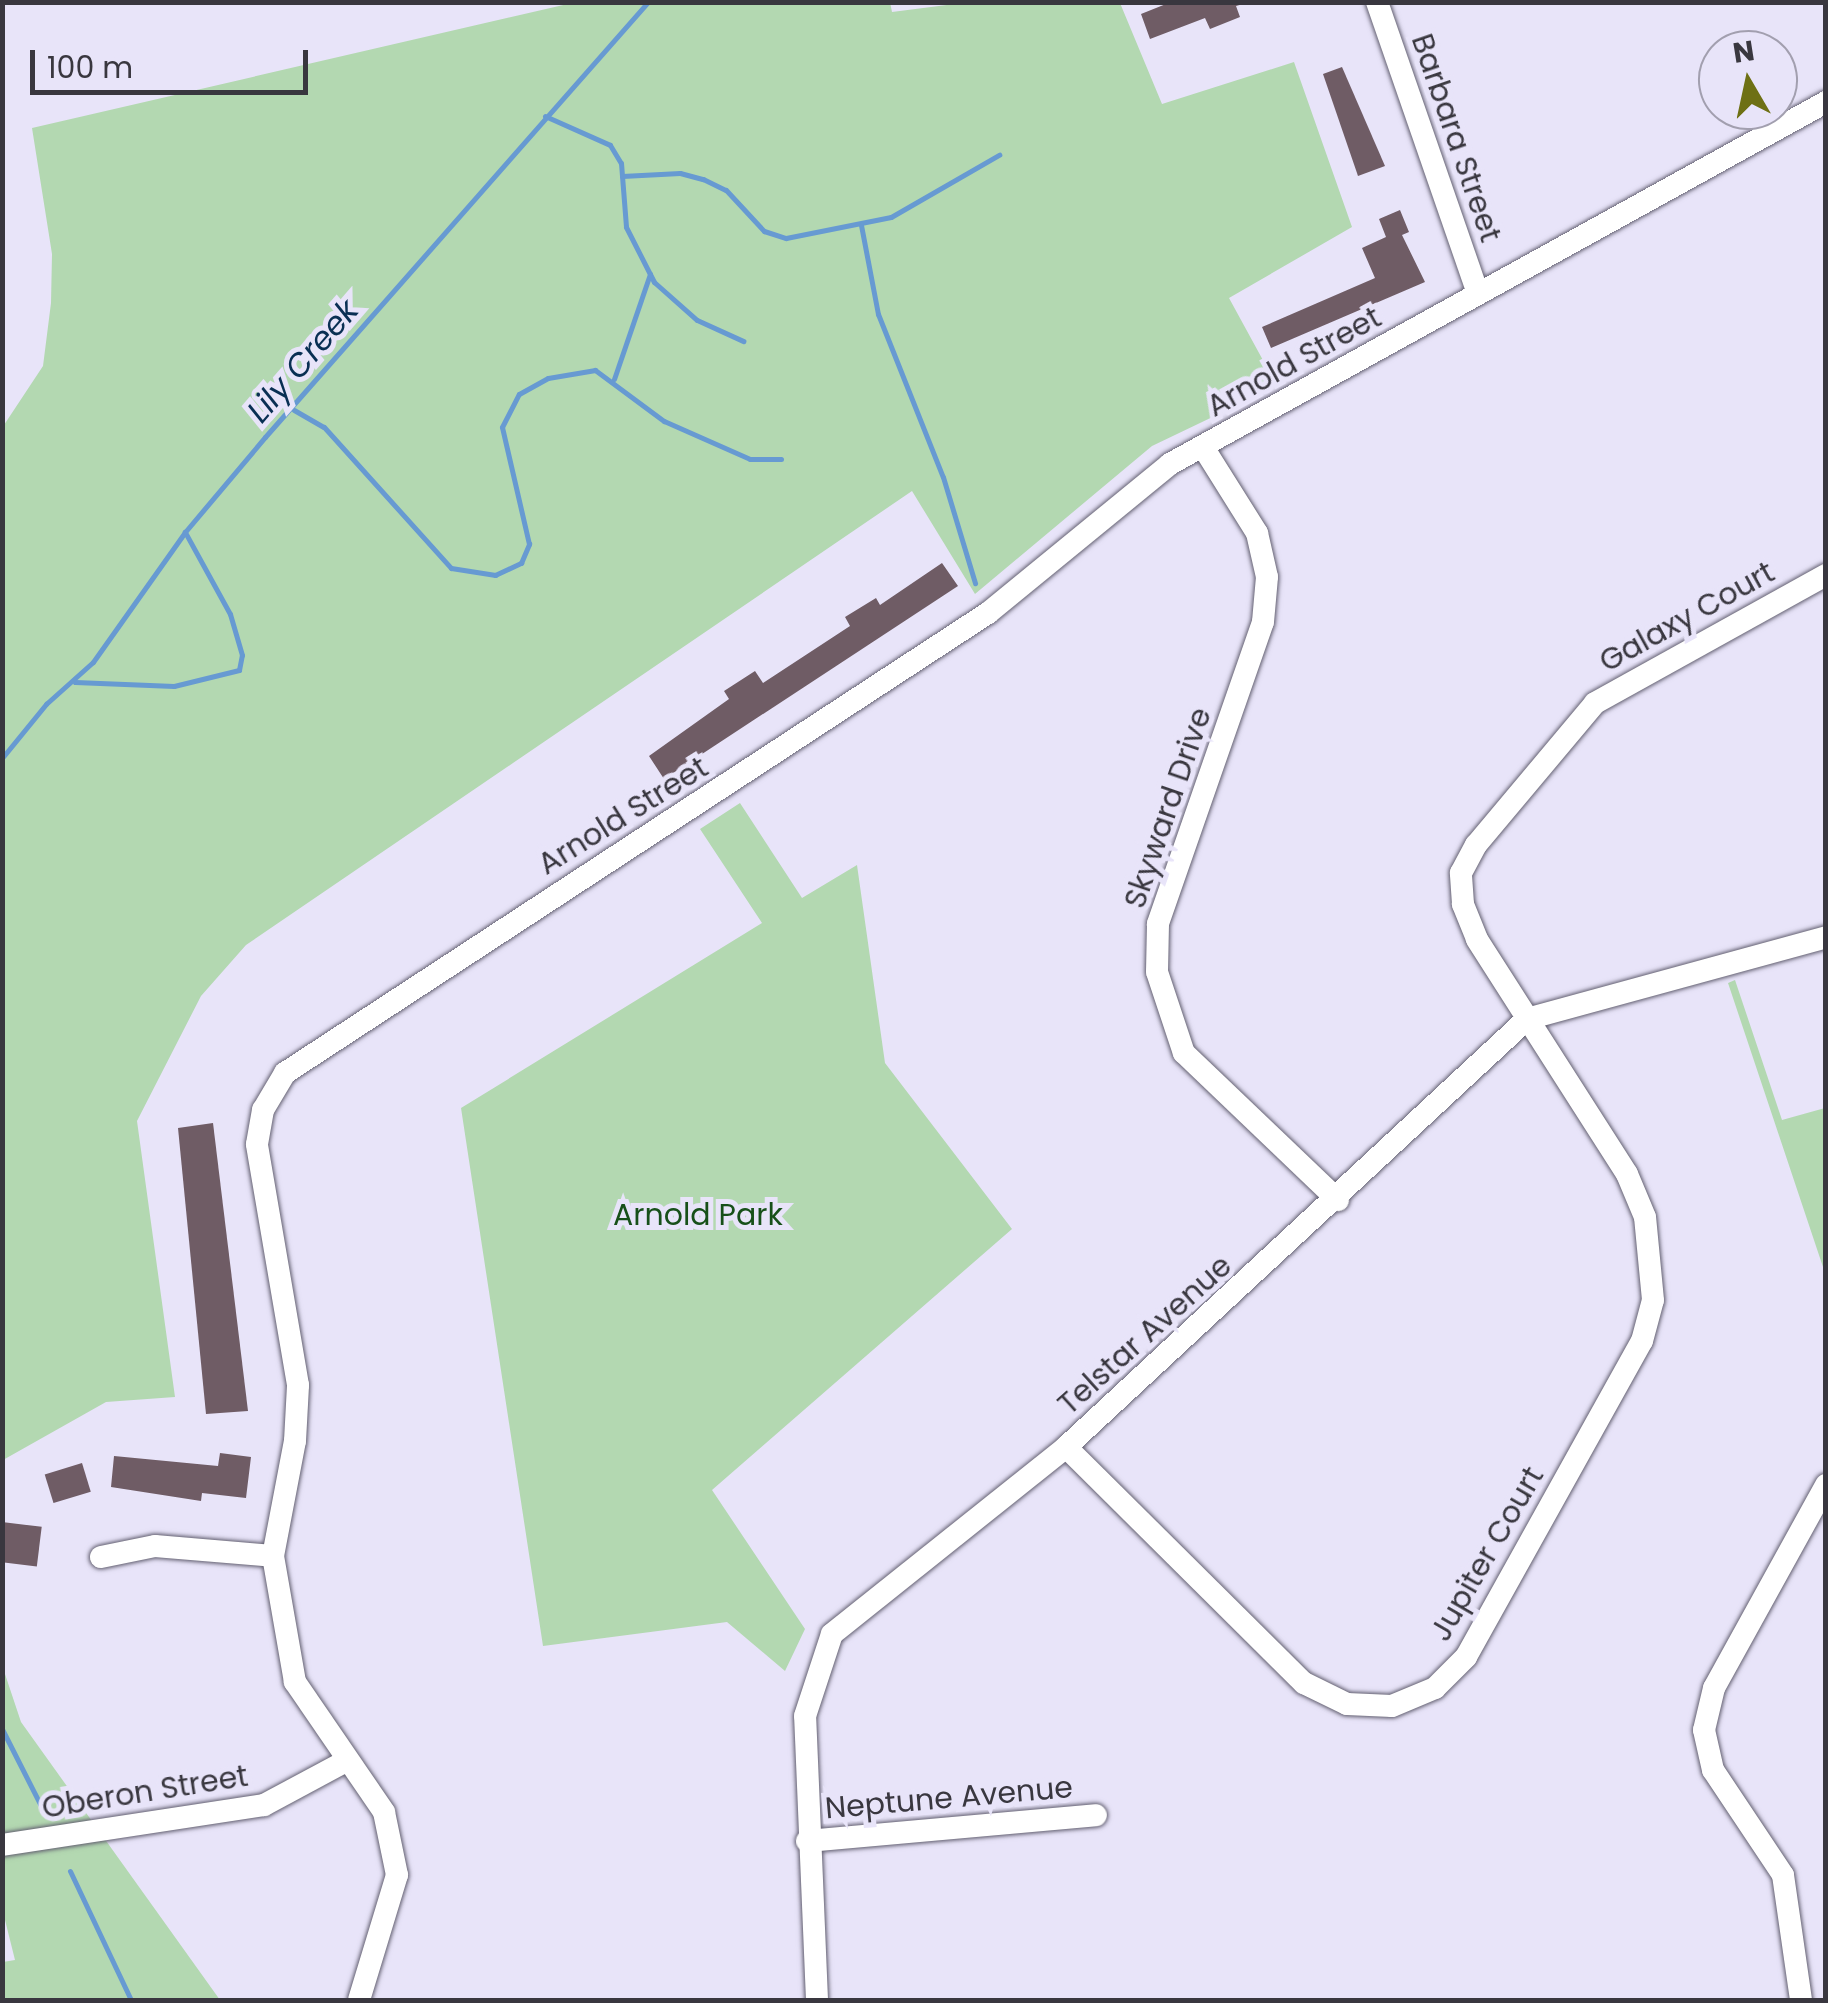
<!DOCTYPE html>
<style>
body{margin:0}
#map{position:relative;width:1828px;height:2003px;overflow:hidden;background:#e8e4f9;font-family:Poppins,sans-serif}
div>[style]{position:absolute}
.green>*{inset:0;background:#b3d8b1}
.stream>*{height:5px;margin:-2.5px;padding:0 2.5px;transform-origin:2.5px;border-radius:2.5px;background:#679ad2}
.building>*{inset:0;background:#6f5c65;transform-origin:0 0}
.roads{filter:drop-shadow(0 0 2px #636071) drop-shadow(0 0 2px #636071)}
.street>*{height:22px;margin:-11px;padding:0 11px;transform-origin:11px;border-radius:11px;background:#fff}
span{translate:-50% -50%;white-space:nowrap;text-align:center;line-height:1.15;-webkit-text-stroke:10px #e8e4f9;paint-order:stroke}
.street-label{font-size:30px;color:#39373f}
.park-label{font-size:30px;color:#175019}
.water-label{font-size:32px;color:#092f53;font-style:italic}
.frame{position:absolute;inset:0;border:5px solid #39373f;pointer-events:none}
.north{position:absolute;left:1698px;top:30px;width:100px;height:100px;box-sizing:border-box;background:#e8e4f9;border:2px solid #a29faf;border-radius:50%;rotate:351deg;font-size:28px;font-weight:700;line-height:40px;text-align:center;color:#39373f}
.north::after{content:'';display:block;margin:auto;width:35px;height:45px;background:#6e7014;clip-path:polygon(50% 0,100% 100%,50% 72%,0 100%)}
.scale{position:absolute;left:30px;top:50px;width:278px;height:45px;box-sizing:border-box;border:5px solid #39373f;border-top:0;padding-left:12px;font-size:30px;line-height:35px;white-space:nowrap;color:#39373f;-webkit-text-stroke:8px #e8e4f9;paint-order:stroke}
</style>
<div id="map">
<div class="green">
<div style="clip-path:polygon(572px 3px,890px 2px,892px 12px,970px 2px,1120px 3px,1162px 104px,1294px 62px,1352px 227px,1229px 298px,1277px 386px,1152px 446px,975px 594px,912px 491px,246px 945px,201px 996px,137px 1121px,175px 1397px,106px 1402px,3px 1460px,2px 428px,43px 366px,51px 303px,52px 254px,32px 128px)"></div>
<div style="clip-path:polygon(740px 803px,802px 898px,857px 865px,885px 1063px,1012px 1229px,712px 1490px,805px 1629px,785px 1671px,727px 1622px,543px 1646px,461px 1108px,762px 923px,700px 829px)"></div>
<div style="clip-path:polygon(1735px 980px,1782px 1120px,1825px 1108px,1825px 1273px,1728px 983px)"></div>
<div style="clip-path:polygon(2px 1665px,21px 1722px,220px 2000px,3px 2000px,3px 1962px,15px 1960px,2px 1908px)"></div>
</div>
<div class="stream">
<div style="left:545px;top:116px;width:71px;rotate:24deg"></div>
<div style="left:610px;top:145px;width:21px;rotate:59deg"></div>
<div style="left:621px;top:163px;width:64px;rotate:85.5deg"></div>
<div style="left:626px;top:227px;width:62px;rotate:63deg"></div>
<div style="left:654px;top:282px;width:57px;rotate:41.5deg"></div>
<div style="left:697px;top:320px;width:51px;rotate:24.5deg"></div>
<div style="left:622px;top:176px;width:58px;rotate:-3deg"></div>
<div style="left:680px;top:173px;width:24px;rotate:15deg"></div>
<div style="left:703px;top:179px;width:25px;rotate:26deg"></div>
<div style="left:726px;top:190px;width:56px;rotate:47.2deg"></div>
<div style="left:764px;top:231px;width:23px;rotate:18deg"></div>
<div style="left:786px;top:238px;width:107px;rotate:-11.3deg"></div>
<div style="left:891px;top:217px;width:125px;rotate:-29.9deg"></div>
<div style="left:861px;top:225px;width:91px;rotate:79.2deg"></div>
<div style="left:878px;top:314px;width:175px;rotate:68.3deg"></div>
<div style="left:943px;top:477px;width:111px;rotate:73.2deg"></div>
<div style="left:614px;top:379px;width:111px;rotate:-71.1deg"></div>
<div style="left:294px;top:410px;width:34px;rotate:30deg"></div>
<div style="left:324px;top:427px;width:190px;rotate:48deg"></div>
<div style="left:451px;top:568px;width:45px;rotate:9deg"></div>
<div style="left:495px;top:575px;width:29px;rotate:-25deg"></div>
<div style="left:521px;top:563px;width:21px;rotate:-67deg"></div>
<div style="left:529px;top:544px;width:120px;rotate:-103deg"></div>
<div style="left:502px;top:427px;width:37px;rotate:-63deg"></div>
<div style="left:519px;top:394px;width:33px;rotate:-29deg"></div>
<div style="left:548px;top:378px;width:48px;rotate:-9.7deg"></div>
<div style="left:595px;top:370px;width:86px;rotate:36.5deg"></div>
<div style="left:664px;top:421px;width:94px;rotate:23.8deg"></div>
<div style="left:750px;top:459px;width:31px"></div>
<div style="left:75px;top:682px;width:99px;rotate:2.3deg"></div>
<div style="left:174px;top:686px;width:67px;rotate:-13.8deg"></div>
<div style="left:239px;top:670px;width:15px;rotate:-79deg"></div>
<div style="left:242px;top:655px;width:43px;rotate:-106.3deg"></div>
<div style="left:230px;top:614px;width:94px;rotate:-118.8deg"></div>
<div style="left:2px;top:758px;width:70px;rotate:-50.8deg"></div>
<div style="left:46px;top:704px;width:63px;rotate:-41.8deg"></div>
<div style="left:93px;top:662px;width:159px;rotate:-54.7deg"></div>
<div style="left:185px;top:532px;width:124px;rotate:-49.9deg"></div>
<div style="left:265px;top:437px;width:580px;rotate:-48.64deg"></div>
<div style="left:2px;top:1729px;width:89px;rotate:63.1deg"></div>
<div style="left:70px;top:1871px;width:143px;rotate:64.7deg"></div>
</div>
<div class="building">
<div style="clip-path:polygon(1171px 2px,1243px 2px,1243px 4px,1236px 6px,1240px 17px,1210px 29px,1205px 18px,1150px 39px,1141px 14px)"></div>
<div style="clip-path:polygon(1342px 67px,1385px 166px,1358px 176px,1323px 74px)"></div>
<div style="clip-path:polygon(1400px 210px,1409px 232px,1402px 235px,1425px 282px,1271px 348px,1262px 327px,1375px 278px,1362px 248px,1386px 237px,1379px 219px)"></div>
<div style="clip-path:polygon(942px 563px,958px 586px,664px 779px,649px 756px,729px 699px,724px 691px,755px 671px,763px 683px,850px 626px,845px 617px,876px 598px,880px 605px)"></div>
<div style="clip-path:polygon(213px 1123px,248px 1411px,206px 1414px,178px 1128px)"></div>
<div style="clip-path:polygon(220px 1453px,251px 1457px,246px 1498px,202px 1493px,201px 1501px,111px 1487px,114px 1456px,218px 1466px)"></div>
<div style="left:82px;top:1463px;width:30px;height:39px;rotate:73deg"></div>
<div style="left:2px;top:1522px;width:40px;height:40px;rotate:7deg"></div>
</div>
<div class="roads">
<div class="street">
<div style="left:1377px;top:2px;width:308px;rotate:70.9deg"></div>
<div style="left:1203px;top:447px;width:102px;rotate:57.9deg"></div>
<div style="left:1257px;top:533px;width:45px;rotate:77.2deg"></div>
<div style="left:1267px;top:577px;width:45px;rotate:95.1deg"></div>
<div style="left:1263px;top:622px;width:320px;rotate:109.2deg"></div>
<div style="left:1158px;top:924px;width:48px;rotate:91.2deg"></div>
<div style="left:1157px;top:972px;width:85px;rotate:71.6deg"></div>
<div style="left:1184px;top:1053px;width:213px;rotate:43.7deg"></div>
<div style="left:1066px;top:1447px;width:335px;rotate:44.8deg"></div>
<div style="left:1304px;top:1683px;width:48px;rotate:26deg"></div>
<div style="left:1347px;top:1704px;width:45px;rotate:2.5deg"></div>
<div style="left:1392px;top:1706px;width:47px;rotate:-22.7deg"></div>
<div style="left:1435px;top:1688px;width:44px;rotate:-45deg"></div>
<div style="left:1466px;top:1657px;width:362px;rotate:-60.9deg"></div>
<div style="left:1642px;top:1341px;width:42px;rotate:-75deg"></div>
<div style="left:1653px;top:1300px;width:83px;rotate:-95.5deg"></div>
<div style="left:1645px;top:1217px;width:47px;rotate:-112.7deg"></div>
<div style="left:1627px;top:1174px;width:279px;rotate:-122.6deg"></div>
<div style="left:1477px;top:939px;width:38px;rotate:-112deg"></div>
<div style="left:1463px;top:904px;width:31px;rotate:-94deg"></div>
<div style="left:1461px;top:873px;width:32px;rotate:-62deg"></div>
<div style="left:1476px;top:845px;width:185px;rotate:-50deg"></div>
<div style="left:1595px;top:703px;width:264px;rotate:-29deg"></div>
<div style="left:101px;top:1557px;width:55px;rotate:-11.5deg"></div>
<div style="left:155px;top:1546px;width:118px;rotate:4.8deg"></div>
<div style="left:807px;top:1841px;width:290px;rotate:-5.1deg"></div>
<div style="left:2px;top:1845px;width:265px;rotate:-8.7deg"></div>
<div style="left:264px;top:1805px;width:93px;rotate:-28.2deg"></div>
<div style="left:359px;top:2000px;width:131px;rotate:-73.1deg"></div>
<div style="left:397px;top:1875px;width:64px;rotate:-101.7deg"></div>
<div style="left:384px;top:1812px;width:158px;rotate:-124.4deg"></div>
<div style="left:295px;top:1682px;width:128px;rotate:-99.9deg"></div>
<div style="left:273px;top:1556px;width:117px;rotate:-79.2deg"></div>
<div style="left:295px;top:1441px;width:56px;rotate:-86.9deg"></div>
<div style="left:298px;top:1385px;width:244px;rotate:-99.7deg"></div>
<div style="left:257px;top:1144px;width:35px;rotate:-80deg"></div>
<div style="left:263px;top:1110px;width:43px;rotate:-59.3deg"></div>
<div style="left:285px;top:1073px;width:840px;rotate:-33.2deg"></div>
<div style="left:988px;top:613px;width:235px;rotate:-39.3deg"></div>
<div style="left:1170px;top:464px;width:749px;rotate:-28.89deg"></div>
<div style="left:817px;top:2000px;width:284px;rotate:-92.4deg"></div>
<div style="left:805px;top:1716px;width:86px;rotate:-71.8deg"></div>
<div style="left:832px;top:1634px;width:300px;rotate:-38.6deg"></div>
<div style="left:1066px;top:1447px;width:629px;rotate:-42.87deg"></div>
<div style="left:1527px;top:1019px;width:310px;rotate:-15.3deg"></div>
<div style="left:1801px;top:2000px;width:126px;rotate:-98.2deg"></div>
<div style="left:1783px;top:1875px;width:126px;rotate:-123.7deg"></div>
<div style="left:1713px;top:1770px;width:41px;rotate:-102.7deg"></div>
<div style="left:1704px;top:1730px;width:43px;rotate:-76.6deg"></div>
<div style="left:1714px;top:1688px;width:232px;rotate:-61.1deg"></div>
</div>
</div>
<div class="street-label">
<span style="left:1456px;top:138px;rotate:71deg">Barbara Street</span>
<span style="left:1294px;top:362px;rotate:-29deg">Arnold Street</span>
<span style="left:1687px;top:617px;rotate:-29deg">Galaxy Court</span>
<span style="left:1168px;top:808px;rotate:-71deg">Skyward Drive</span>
<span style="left:623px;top:816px;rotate:-32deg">Arnold Street</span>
<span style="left:1145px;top:1335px;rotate:-42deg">Telstar Avenue</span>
<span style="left:1487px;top:1554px;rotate:-60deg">Jupiter Court</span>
<span style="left:145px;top:1792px;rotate:-9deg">Oberon Street</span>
<span style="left:949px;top:1798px;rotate:-5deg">Neptune Avenue</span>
</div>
<div class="park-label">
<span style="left:698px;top:1215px">Arnold Park</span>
</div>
<div class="water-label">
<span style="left:303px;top:361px;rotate:-49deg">Lily Creek</span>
</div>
<div class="frame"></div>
<div class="north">N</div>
<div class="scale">100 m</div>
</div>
